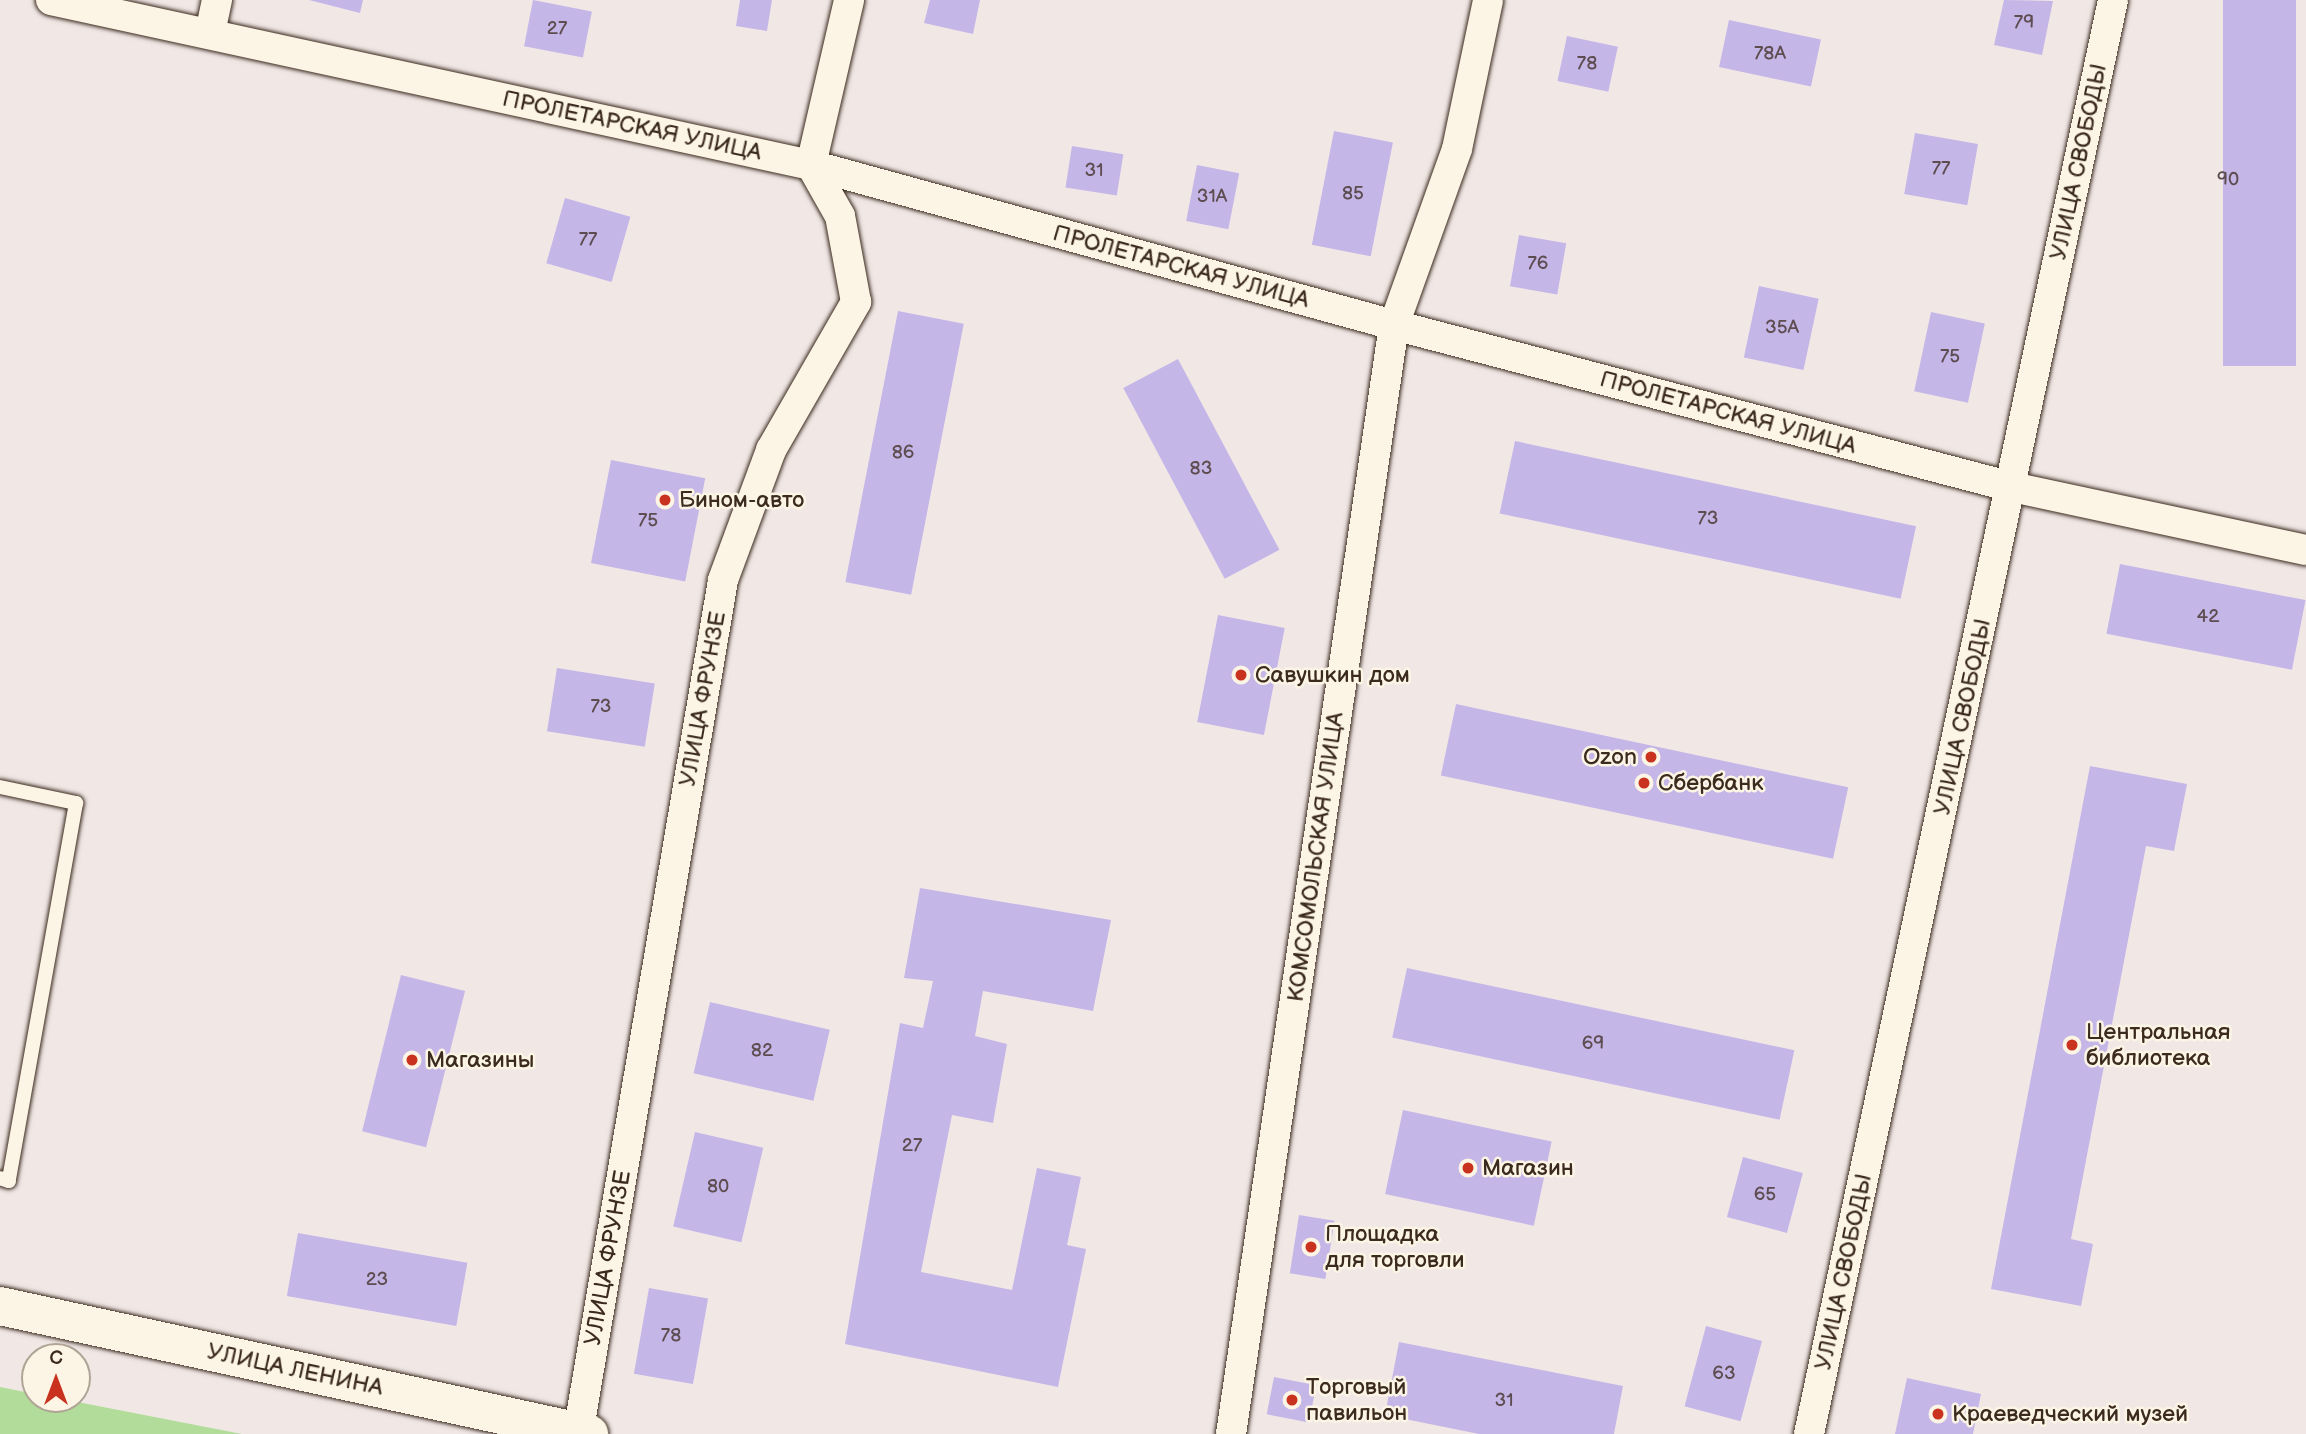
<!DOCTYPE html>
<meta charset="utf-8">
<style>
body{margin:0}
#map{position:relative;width:2306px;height:1434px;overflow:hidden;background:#f1e8e6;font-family:"Balsamiq Sans",sans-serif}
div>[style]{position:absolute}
.green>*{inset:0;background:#b1dc9a}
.building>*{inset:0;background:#c5b6e8;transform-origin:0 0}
.roads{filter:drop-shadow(0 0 2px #3b2a1e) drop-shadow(0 0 2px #3b2a1e)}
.lane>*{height:14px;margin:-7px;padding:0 7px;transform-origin:7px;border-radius:7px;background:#fcf5e5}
.street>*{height:30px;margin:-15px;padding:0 15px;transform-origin:15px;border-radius:15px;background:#fcf5e5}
.secondary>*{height:38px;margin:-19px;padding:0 19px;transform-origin:19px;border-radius:19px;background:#fcf5e5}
.dots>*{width:19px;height:19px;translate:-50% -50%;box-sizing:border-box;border:4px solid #fcf5e5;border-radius:50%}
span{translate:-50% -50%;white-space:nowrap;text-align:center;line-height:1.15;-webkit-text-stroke:5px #fcf5e5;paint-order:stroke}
.number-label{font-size:19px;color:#5e4d50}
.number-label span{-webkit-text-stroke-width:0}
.street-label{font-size:23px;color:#3b2a1e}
.poi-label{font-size:23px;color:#3b2a1e}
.left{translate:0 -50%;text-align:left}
.right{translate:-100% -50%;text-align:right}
.north{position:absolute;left:21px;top:1343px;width:70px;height:70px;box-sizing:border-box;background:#fcf5e5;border:2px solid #afa495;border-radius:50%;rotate:0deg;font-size:19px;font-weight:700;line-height:28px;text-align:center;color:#3b2a1e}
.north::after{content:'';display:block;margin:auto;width:24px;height:32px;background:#c8321e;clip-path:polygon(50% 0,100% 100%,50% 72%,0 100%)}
</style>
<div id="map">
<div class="green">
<div style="clip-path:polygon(0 1387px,35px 1394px,35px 1399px,62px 1399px,242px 1434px,0 1434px)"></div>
</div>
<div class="building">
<div style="clip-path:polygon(309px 0,363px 0,360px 13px)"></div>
<div style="left:533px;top:0;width:60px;height:47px;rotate:11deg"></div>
<div style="clip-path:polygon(740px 0,772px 0,767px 31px,736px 26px)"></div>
<div style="clip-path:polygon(930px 0,980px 0,973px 34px,924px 23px)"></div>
<div style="clip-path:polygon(2004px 0,2053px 1px,2042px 55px,1994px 45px)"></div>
<div style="left:2223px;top:0;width:73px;height:366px"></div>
<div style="left:1729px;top:20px;width:94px;height:48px;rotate:12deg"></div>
<div style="left:1567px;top:36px;width:52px;height:46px;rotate:12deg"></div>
<div style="left:1334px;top:131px;width:60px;height:116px;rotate:11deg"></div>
<div style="left:1915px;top:133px;width:64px;height:62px;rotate:10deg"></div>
<div style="left:1072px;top:146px;width:52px;height:42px;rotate:9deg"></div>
<div style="left:1197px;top:165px;width:43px;height:57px;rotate:11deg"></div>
<div style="left:565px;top:198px;width:68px;height:68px;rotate:16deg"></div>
<div style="left:1519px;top:235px;width:48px;height:52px;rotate:10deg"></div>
<div style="left:1759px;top:286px;width:61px;height:73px;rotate:12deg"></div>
<div style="left:898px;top:311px;width:67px;height:276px;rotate:11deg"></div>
<div style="left:1931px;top:312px;width:55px;height:81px;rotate:12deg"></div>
<div style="left:1178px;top:359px;width:216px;height:62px;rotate:62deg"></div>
<div style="left:1515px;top:441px;width:410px;height:74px;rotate:12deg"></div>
<div style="left:611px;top:460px;width:96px;height:105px;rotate:11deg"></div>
<div style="left:2120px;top:564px;width:189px;height:71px;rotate:11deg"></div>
<div style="left:1218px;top:615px;width:68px;height:109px;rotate:11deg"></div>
<div style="left:557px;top:668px;width:99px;height:64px;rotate:9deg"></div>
<div style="left:1456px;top:704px;width:401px;height:73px;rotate:12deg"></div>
<div style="clip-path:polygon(2090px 766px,2187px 784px,2174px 851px,2146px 846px,2071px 1239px,2093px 1244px,2081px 1306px,1991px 1289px)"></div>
<div style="clip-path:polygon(920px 888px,1111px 920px,1093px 1011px,983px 991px,975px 1036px,1007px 1044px,993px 1123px,952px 1115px,921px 1272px,1012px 1290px,1037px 1168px,1081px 1177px,1067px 1245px,1086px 1249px,1058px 1387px,845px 1344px,900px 1023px,923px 1028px,933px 981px,904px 978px)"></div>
<div style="left:1407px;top:968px;width:396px;height:71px;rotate:12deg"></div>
<div style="left:401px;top:975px;width:66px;height:161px;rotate:14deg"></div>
<div style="left:710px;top:1002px;width:123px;height:73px;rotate:13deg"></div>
<div style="left:1403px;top:1110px;width:152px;height:86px;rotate:12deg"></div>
<div style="left:695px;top:1132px;width:70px;height:97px;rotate:13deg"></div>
<div style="left:1743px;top:1157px;width:62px;height:62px;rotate:15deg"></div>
<div style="left:1299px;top:1215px;width:36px;height:59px;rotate:9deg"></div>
<div style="left:298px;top:1233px;width:172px;height:64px;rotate:10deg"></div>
<div style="left:649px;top:1288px;width:60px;height:87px;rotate:10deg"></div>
<div style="left:1706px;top:1326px;width:58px;height:83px;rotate:15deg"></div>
<div style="clip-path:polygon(1399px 1342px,1623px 1386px,1614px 1434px,1479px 1434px,1385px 1415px)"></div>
<div style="left:1274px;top:1377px;width:43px;height:38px;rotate:11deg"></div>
<div style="clip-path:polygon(1907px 1378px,1981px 1394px,1973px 1434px,1895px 1434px)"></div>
</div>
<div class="roads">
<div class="lane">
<div style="left:0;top:787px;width:78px;rotate:11.9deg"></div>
<div style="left:76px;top:803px;width:384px;rotate:100.1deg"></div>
<div style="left:9px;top:1181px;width:9px;rotate:-162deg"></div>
</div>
<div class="street">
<div style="left:51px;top:0;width:778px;rotate:12.25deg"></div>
<div style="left:811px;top:165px;width:605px;rotate:15.35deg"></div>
<div style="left:1394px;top:325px;width:639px;rotate:14.69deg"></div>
<div style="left:2012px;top:487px;width:301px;rotate:12.1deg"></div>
<div style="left:210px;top:33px;width:34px;rotate:-78deg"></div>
<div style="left:578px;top:1434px;width:866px;rotate:-80.36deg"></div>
<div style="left:723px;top:580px;width:139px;rotate:-69.7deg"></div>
<div style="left:771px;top:450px;width:171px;rotate:-60.1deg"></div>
<div style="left:856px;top:302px;width:87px;rotate:-100.5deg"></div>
<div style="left:840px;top:216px;width:59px;rotate:-119.6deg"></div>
<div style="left:811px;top:165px;width:169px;rotate:-77deg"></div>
<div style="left:1231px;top:1434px;width:1121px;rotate:-81.64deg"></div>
<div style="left:1394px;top:325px;width:187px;rotate:-70.3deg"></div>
<div style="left:1457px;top:149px;width:152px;rotate:-78.2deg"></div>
<div style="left:1809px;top:1434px;width:1466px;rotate:-78.03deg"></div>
</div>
<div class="secondary">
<div style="left:0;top:1306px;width:603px;rotate:12.26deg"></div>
</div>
</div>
<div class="dots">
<div style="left:665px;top:500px;background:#c8321e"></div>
<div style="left:1241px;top:675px;background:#c8321e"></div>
<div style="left:1651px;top:757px;background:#c8321e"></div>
<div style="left:1644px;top:783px;background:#c8321e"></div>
<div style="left:2072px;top:1045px;background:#c8321e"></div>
<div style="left:412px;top:1060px;background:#c8321e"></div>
<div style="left:1468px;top:1168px;background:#c8321e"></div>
<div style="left:1311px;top:1247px;background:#c8321e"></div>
<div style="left:1292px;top:1400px;background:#c8321e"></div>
<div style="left:1938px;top:1414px;background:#c8321e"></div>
</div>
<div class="number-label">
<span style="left:2024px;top:23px">79</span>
<span style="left:557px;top:29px">27</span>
<span style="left:1770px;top:54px">78А</span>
<span style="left:1587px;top:64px">78</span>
<span style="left:1941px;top:169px">77</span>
<span style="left:1094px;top:171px">31</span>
<span style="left:2228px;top:180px">90</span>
<span style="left:1353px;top:194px">85</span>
<span style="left:1212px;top:197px">31А</span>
<span style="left:588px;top:240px">77</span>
<span style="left:1538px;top:264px">76</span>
<span style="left:1782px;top:328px">35А</span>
<span style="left:1950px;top:357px">75</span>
<span style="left:903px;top:453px">86</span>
<span style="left:1201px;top:469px">83</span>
<span style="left:1708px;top:519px">73</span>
<span style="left:648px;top:521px">75</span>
<span style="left:2208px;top:617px">42</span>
<span style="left:601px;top:707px">73</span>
<span style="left:1593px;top:1044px">69</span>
<span style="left:762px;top:1051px">82</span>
<span style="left:912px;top:1146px">27</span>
<span style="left:718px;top:1187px">80</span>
<span style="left:1765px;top:1195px">65</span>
<span style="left:377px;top:1280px">23</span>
<span style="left:671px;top:1336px">78</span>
<span style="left:1724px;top:1374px">63</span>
<span style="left:1504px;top:1401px">31</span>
</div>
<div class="street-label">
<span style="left:632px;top:126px;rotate:12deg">ПРОЛЕТАРСКАЯ УЛИЦА</span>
<span style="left:2079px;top:162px;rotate:-78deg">УЛИЦА СВОБОДЫ</span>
<span style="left:1181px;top:267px;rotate:15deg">ПРОЛЕТАРСКАЯ УЛИЦА</span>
<span style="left:1728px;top:413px;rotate:15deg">ПРОЛЕТАРСКАЯ УЛИЦА</span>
<span style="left:703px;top:699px;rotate:-80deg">УЛИЦА ФРУНЗЕ</span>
<span style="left:1963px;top:717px;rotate:-78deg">УЛИЦА СВОБОДЫ</span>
<span style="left:1316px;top:857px;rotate:-82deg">КОМСОМОЛЬСКАЯ УЛИЦА</span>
<span style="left:608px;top:1258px;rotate:-80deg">УЛИЦА ФРУНЗЕ</span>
<span style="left:1844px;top:1272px;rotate:-78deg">УЛИЦА СВОБОДЫ</span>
<span style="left:295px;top:1370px;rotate:12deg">УЛИЦА ЛЕНИНА</span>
</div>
<div class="poi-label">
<span class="left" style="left:679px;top:500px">Бином-авто</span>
<span class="left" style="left:1255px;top:675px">Савушкин дом</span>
<span class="right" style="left:1637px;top:757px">Ozon</span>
<span class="left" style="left:1658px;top:783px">Сбербанк</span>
<span class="left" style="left:2086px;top:1045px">Центральная<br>библиотека</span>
<span class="left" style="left:426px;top:1060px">Магазины</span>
<span class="left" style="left:1482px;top:1168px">Магазин</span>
<span class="left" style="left:1325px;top:1247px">Площадка<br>для торговли</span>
<span class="left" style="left:1306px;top:1400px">Торговый<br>павильон</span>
<span class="left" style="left:1952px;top:1414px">Краеведческий музей</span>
</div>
<div class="north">С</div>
</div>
